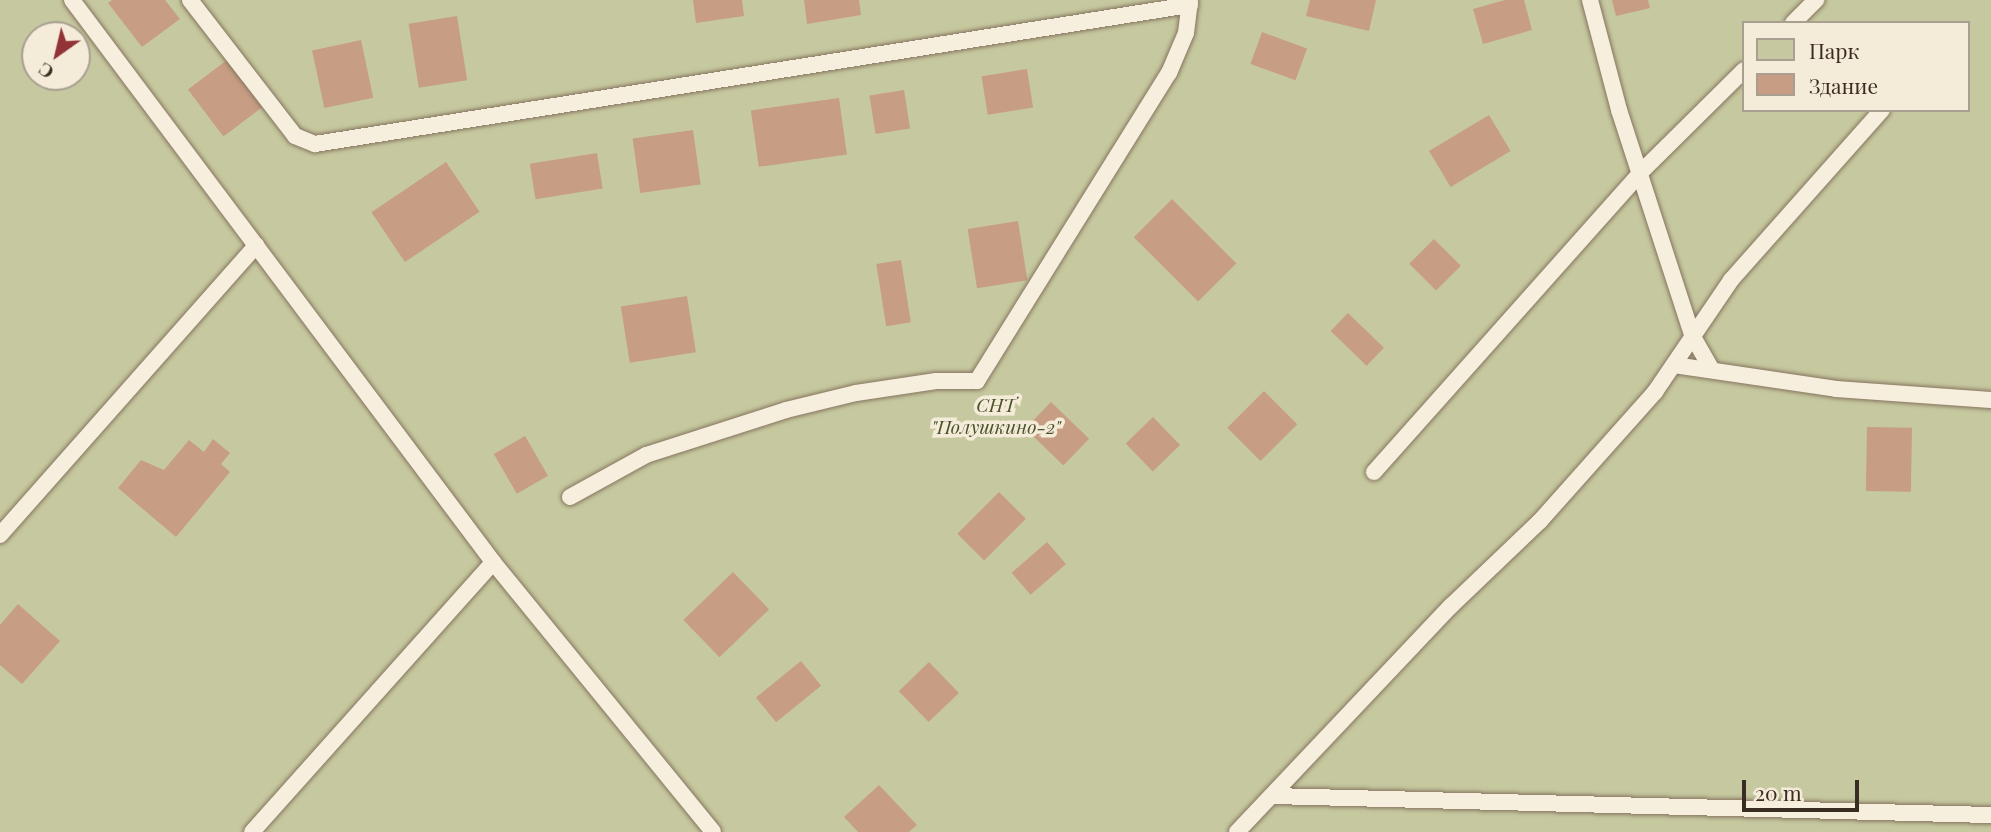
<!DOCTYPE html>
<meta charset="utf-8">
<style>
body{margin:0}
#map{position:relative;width:1991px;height:832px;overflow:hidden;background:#ece1ca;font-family:"Playfair Display",serif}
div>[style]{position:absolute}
.green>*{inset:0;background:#c6c99f}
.building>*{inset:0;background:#c79e83;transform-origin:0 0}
.roads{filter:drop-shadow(0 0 2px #877460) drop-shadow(0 0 2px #877460)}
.lane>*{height:16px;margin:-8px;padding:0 8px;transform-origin:8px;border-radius:8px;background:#f7efdd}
span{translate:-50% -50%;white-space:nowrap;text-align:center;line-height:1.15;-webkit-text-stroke:7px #f4ebd9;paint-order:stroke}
.park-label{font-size:19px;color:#4a542a;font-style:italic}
.legend{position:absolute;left:1742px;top:21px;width:228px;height:91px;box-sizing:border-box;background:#f4ebd9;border:2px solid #a99f90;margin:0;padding:9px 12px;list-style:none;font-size:21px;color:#392d22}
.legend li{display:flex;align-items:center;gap:14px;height:35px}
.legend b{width:35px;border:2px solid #a99f90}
.north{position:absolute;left:21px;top:21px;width:70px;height:70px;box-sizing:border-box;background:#f4ebd9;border:2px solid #a99f90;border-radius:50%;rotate:214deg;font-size:19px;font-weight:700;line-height:28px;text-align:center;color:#392d22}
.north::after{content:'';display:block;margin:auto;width:24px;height:32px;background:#923437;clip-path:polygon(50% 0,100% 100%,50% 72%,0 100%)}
.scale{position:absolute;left:1742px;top:780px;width:117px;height:32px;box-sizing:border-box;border:4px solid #392d22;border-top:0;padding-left:9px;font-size:21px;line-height:24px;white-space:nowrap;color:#392d22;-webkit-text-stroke:5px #f4ebd9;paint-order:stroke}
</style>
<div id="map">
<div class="green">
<div style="clip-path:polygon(evenodd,0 0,1991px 0,1991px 832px,0 832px,0 0,1744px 23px,1968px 23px,1968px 110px,1744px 110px,1744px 23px,0 0,35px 35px,77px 35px,77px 77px,35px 77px,35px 35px)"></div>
</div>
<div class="building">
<div style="clip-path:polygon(112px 0,165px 0,180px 19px,142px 47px,108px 3px)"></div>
<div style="clip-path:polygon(693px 0,742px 0,744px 16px,696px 23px)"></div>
<div style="clip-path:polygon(804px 0,859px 0,861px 15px,807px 24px)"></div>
<div style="clip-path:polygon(1310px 0,1376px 0,1369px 31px,1306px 16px)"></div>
<div style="clip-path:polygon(1505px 0,1524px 0,1532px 30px,1483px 44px,1473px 9px)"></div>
<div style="clip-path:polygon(1612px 0,1648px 0,1650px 8px,1616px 16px)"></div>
<div style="left:457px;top:16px;width:65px;height:49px;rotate:81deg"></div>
<div style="left:1262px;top:32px;width:48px;height:34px;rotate:20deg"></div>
<div style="left:361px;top:40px;width:59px;height:50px;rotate:78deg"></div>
<div style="left:227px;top:60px;width:59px;height:49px;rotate:53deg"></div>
<div style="left:1027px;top:69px;width:39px;height:46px;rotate:81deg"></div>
<div style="left:904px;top:90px;width:39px;height:35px;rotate:81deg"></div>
<div style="left:839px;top:98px;width:57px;height:89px;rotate:82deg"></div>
<div style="left:1489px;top:115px;width:42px;height:70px;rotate:59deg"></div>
<div style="left:693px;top:130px;width:55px;height:61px;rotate:82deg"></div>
<div style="left:597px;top:153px;width:36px;height:68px;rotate:81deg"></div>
<div style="left:446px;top:162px;width:60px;height:90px;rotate:56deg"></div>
<div style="left:1172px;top:199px;width:91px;height:54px;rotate:45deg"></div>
<div style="left:1018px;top:221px;width:60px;height:51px;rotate:81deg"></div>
<div style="left:1434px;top:239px;width:38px;height:35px;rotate:45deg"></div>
<div style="left:901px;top:260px;width:63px;height:25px;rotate:81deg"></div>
<div style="left:687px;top:296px;width:57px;height:67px;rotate:81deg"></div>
<div style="left:1348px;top:313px;width:50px;height:25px;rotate:44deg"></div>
<div style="left:1264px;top:391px;width:47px;height:52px;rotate:45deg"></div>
<div style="left:1051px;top:402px;width:53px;height:37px;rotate:44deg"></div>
<div style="left:1153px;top:417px;width:39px;height:38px;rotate:46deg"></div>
<div style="left:1867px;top:427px;width:45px;height:64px;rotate:1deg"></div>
<div style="left:525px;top:436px;width:46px;height:36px;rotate:60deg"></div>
<div style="clip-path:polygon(213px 439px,230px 453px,221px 464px,230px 472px,176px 537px,118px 488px,141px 460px,164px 470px,189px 440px,204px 452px)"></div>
<div style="left:999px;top:492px;width:38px;height:59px;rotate:45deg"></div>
<div style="left:1047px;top:542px;width:29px;height:47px;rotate:49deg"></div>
<div style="left:733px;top:572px;width:52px;height:69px;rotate:46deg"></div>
<div style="clip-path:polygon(18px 604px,60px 641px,22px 684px,0 665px,0 625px)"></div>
<div style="left:801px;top:661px;width:32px;height:58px;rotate:51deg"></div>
<div style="left:929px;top:662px;width:43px;height:42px;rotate:46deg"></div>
<div style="clip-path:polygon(879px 785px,917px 825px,909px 832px,858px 832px,844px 817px)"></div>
</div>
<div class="roads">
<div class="lane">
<div style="left:72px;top:0;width:702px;rotate:53.16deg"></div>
<div style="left:493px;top:562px;width:348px;rotate:50.8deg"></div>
<div style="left:190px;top:0;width:172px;rotate:52.3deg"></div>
<div style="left:295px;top:136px;width:22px;rotate:22deg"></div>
<div style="left:315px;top:144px;width:886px;rotate:-9.03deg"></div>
<div style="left:1590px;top:0;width:114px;rotate:75.2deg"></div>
<div style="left:1619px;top:110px;width:237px;rotate:72deg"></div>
<div style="left:1692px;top:335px;width:40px;rotate:60.3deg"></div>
<div style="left:1793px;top:23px;width:33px;rotate:-45deg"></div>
<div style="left:1674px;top:365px;width:164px;rotate:8.4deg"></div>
<div style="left:1836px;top:389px;width:155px;rotate:4.1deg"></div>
<div style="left:1374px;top:472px;width:400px;rotate:-48.3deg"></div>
<div style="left:1640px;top:173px;width:146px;rotate:-44.7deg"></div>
<div style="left:570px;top:497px;width:87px;rotate:-28.9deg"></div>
<div style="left:646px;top:455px;width:147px;rotate:-17.8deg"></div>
<div style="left:786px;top:410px;width:72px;rotate:-13.7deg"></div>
<div style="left:856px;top:393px;width:81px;rotate:-8.5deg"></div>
<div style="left:936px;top:381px;width:41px"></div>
<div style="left:977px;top:381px;width:363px;rotate:-58.1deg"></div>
<div style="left:1169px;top:73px;width:43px;rotate:-67deg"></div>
<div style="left:1186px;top:33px;width:33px;rotate:-83deg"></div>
<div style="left:0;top:535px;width:387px;rotate:-48.5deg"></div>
<div style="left:1273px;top:796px;width:718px;rotate:1.52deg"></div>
<div style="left:252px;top:832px;width:362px;rotate:-48.2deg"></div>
<div style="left:1237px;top:832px;width:311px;rotate:-46.6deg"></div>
<div style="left:1451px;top:606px;width:123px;rotate:-43.7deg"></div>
<div style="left:1540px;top:521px;width:173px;rotate:-48.3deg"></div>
<div style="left:1655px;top:392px;width:135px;rotate:-55.8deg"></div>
<div style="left:1731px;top:280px;width:227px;rotate:-48.4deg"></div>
</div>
</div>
<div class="park-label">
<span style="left:996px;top:416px">СНТ<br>"Полушкино-2"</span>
</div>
<ul class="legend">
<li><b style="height:19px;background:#c6c99f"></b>Парк</li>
<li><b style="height:19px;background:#c79e83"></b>Здание</li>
</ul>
<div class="north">С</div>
<div class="scale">20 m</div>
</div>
